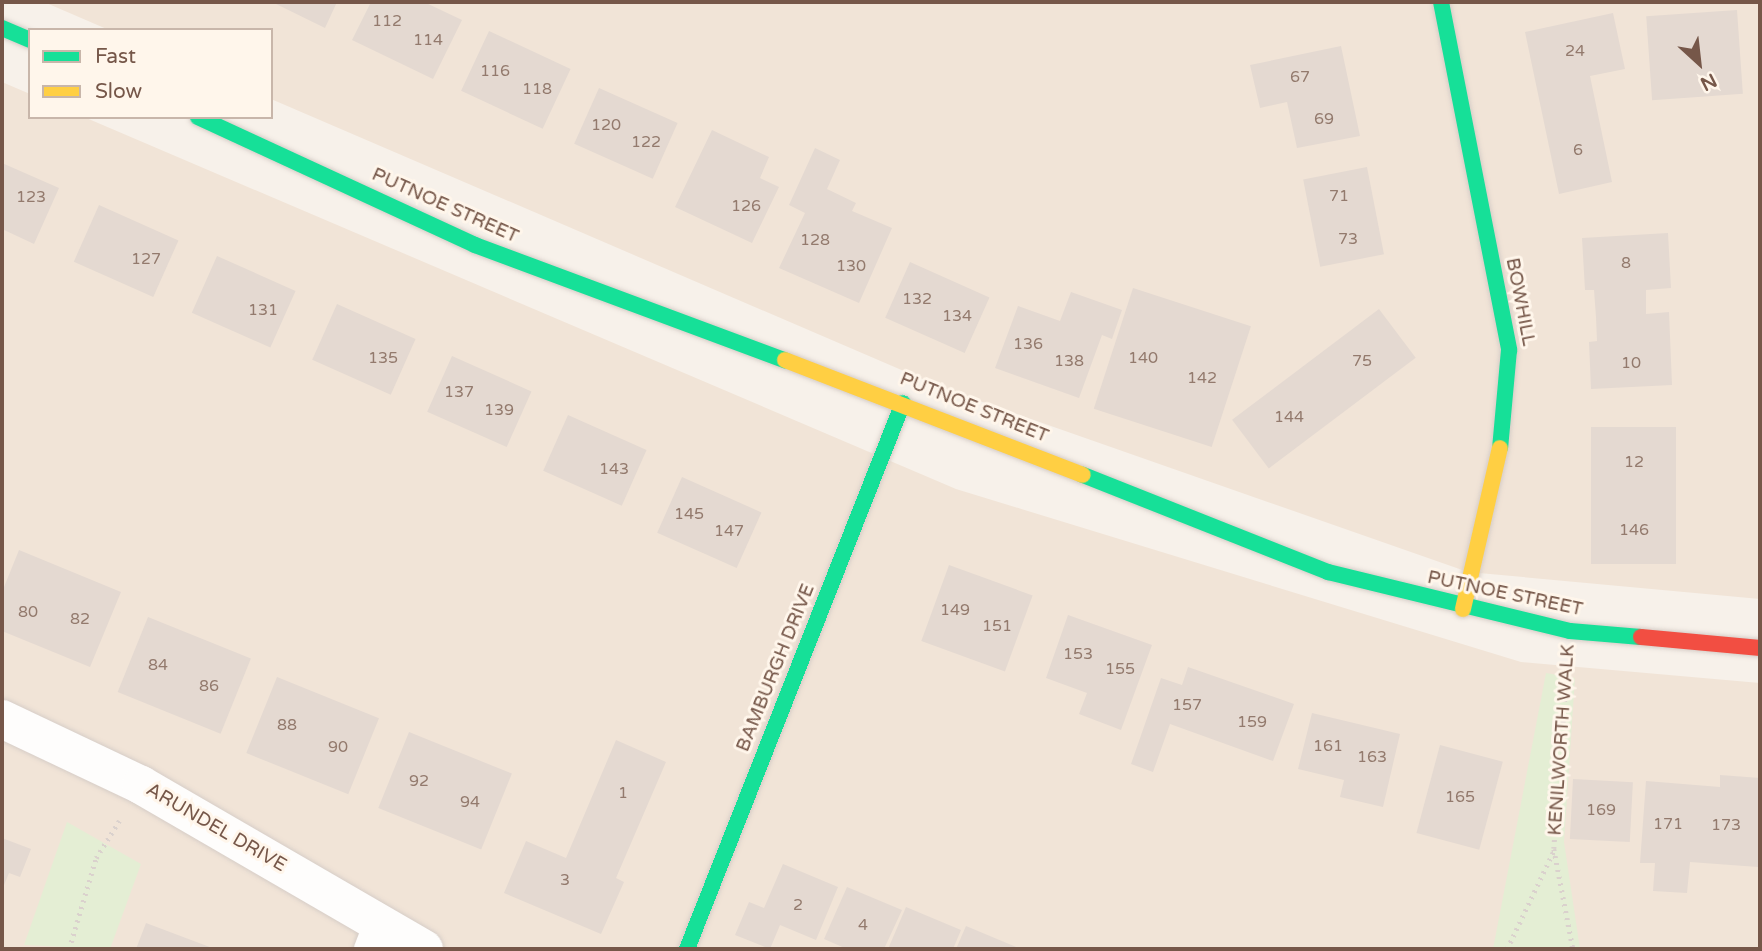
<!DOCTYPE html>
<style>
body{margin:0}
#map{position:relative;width:1762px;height:951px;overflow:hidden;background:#f7f1ea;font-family:"Varela Round",sans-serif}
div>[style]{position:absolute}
.residential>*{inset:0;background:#f1e4d7}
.green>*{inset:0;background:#e4eed4}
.building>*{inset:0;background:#e4d9d1;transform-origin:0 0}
.path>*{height:4.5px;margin-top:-2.25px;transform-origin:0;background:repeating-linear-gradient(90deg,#dad1cd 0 2px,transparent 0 7px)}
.roads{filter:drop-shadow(0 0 2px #d6cdc7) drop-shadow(0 0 2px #d6cdc7)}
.lane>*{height:28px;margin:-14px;padding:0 14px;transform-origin:14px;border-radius:14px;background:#fefdfc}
.street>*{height:38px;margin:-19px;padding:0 19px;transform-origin:19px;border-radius:19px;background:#fefdfc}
.fast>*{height:16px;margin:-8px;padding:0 8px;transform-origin:8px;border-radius:8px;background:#16e098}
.slow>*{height:16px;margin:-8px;padding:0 8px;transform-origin:8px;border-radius:8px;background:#ffcf43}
.jam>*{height:16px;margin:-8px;padding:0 8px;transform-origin:8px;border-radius:8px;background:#f24e42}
span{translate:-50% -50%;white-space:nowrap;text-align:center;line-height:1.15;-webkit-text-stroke:6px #fff6eb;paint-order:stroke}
.number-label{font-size:16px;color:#937a6d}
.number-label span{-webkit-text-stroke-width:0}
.street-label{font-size:19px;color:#765749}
.frame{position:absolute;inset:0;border:4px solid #765749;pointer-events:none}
.legend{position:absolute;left:28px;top:28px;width:245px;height:91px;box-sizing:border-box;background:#fff6eb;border:2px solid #c8b6aa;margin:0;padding:9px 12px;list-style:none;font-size:21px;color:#765749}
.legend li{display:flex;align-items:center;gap:14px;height:35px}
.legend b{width:35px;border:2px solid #c8b6aa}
.north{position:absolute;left:1664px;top:28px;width:70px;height:70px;-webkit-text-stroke:5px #fff6eb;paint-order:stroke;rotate:153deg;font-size:19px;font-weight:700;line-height:28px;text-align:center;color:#765749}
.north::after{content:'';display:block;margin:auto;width:24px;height:32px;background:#765749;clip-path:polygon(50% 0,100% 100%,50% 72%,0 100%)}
</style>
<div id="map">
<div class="residential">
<div style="clip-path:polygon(44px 2px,1760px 2px,1760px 599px,1468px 572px,948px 390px,271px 99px,271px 30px,109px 30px)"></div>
<div style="clip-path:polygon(2px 82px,30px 94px,30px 117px,84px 117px,956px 489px,1521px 662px,1760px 683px,1760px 949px,2px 949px)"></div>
</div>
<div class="green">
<div style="clip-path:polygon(1546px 673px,1575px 678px,1564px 842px,1580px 949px,1493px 949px)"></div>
<div style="clip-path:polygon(67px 822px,141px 864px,110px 949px,24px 945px)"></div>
</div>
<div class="building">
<div style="clip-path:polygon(272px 2px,337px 2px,325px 28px)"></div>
<div style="clip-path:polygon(371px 2px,424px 2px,462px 20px,433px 79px,352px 40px)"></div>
<div style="left:1737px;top:10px;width:84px;height:91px;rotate:86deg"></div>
<div style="clip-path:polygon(1613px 13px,1625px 69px,1590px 76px,1612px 182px,1559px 194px,1525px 32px)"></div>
<div style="left:489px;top:31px;width:90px;height:66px;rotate:25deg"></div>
<div style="clip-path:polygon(1341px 46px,1360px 136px,1297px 148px,1287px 102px,1260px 108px,1250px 65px)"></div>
<div style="left:599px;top:88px;width:86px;height:61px;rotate:24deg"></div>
<div style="clip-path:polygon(712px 130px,769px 157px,760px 178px,779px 187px,752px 243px,675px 207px)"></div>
<div style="clip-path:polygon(815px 148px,840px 160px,827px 189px,856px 203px,852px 211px,892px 228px,859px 303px,779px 268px,805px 213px,789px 205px)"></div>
<div style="clip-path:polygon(2px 163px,59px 188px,34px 244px,2px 229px)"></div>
<div style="left:1367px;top:167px;width:89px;height:65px;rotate:79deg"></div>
<div style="left:99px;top:205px;width:87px;height:62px;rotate:24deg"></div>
<div style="clip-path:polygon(1668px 233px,1671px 288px,1646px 290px,1646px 314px,1669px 312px,1672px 385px,1591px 389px,1589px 342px,1597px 341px,1596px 317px,1594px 290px,1585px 290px,1582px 238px)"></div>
<div style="left:217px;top:256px;width:86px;height:62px;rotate:24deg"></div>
<div style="left:910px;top:262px;width:87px;height:61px;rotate:24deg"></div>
<div style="left:1133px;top:288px;width:124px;height:127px;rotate:18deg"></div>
<div style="clip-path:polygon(1071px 292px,1122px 310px,1112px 339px,1102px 335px,1079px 398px,995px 368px,1018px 306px,1060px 321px)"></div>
<div style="left:337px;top:304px;width:86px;height:61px;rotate:24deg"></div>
<div style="left:1379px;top:309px;width:61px;height:184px;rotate:53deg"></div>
<div style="left:452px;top:356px;width:87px;height:61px;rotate:24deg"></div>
<div style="left:568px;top:415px;width:86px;height:61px;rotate:24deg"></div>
<div style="left:1591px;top:427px;width:85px;height:137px"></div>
<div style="left:682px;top:477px;width:87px;height:61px;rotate:24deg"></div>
<div style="clip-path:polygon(19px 550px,121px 592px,90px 667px,2px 631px,2px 592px)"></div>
<div style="left:949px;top:565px;width:89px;height:81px;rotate:20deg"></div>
<div style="clip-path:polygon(1068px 615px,1152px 645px,1121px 730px,1079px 714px,1087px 693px,1046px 678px)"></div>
<div style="left:148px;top:617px;width:111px;height:81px;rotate:22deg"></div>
<div style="clip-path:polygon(1188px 667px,1294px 704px,1273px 761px,1170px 724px,1153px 772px,1131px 764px,1161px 678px,1182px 685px)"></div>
<div style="left:277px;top:677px;width:110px;height:82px;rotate:22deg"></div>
<div style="clip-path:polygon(1312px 713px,1400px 734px,1383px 807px,1340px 797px,1344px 780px,1298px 769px)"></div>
<div style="left:409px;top:732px;width:111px;height:82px;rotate:22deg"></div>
<div style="clip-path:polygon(616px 740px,666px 762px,616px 878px,624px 882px,601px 934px,504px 893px,526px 841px,566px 858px)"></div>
<div style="left:1440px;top:745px;width:65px;height:91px;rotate:15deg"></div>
<div style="clip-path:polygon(1720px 775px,1760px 778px,1758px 867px,1690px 862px,1687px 893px,1653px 891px,1655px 863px,1640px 863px,1646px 781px,1720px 787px)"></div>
<div style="left:1573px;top:779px;width:60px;height:60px;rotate:3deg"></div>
<div style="clip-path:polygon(2px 838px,31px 849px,20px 877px,9px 873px,2px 890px)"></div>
<div style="clip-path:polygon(783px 864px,838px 887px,816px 940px,780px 925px,770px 949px,735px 935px,749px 902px,764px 908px)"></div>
<div style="clip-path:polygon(847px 887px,902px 910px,884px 949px,847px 949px,824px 939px)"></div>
<div style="clip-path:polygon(906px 907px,961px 930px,953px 949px,888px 949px)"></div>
<div style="clip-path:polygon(146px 923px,215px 949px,136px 949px)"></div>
<div style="clip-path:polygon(966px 926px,1021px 949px,956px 949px)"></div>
</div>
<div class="path">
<div style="left:1567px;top:672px;width:177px;rotate:94.2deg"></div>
<div style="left:1554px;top:849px;width:102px;rotate:79.2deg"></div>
<div style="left:69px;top:949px;width:95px;rotate:-73.5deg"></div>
<div style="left:96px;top:858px;width:44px;rotate:-58.1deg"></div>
<div style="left:1507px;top:949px;width:110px;rotate:-64.6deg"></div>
</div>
<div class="roads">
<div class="lane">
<div style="left:368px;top:949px;width:30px;rotate:-69deg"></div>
</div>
<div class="street">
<div style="left:2px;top:719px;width:154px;rotate:25.4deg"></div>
<div style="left:141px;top:785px;width:327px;rotate:30.1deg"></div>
</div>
<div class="fast">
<div style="left:1441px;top:2px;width:355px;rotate:78.9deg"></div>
<div style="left:1509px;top:350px;width:98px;rotate:95.2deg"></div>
<div style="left:2px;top:28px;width:30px;rotate:23deg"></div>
<div style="left:198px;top:117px;width:305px;rotate:24.8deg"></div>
<div style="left:475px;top:245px;width:331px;rotate:20.4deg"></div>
<div style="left:1083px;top:475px;width:264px;rotate:21.6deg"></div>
<div style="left:1328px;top:572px;width:249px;rotate:13.7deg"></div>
<div style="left:1570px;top:631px;width:71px;rotate:4.8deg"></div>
<div style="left:687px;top:949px;width:587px;rotate:-68.42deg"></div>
</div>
<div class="slow">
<div style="left:785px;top:360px;width:319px;rotate:21.1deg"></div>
<div style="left:1463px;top:609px;width:165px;rotate:-77.1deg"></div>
</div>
<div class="jam">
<div style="left:1641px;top:637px;width:120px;rotate:5.3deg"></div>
</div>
</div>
<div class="number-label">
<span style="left:387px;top:21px">112</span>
<span style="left:428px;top:40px">114</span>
<span style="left:1575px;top:51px">24</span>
<span style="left:495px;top:71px">116</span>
<span style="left:1300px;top:77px">67</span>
<span style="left:537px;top:89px">118</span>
<span style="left:1324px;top:119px">69</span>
<span style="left:606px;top:125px">120</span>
<span style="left:646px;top:142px">122</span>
<span style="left:1578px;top:150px">6</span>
<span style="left:1339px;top:196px">71</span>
<span style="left:31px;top:197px">123</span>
<span style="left:746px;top:206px">126</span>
<span style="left:1348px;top:239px">73</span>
<span style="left:815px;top:240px">128</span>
<span style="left:146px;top:259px">127</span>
<span style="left:1626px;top:263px">8</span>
<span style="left:851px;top:266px">130</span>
<span style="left:917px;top:299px">132</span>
<span style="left:263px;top:310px">131</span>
<span style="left:957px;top:316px">134</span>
<span style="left:1028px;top:344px">136</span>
<span style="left:383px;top:358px">135</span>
<span style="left:1143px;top:358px">140</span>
<span style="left:1069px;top:361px">138</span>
<span style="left:1362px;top:361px">75</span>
<span style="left:1631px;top:363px">10</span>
<span style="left:1202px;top:378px">142</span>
<span style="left:459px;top:392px">137</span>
<span style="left:499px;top:410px">139</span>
<span style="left:1289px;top:417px">144</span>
<span style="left:1634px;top:462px">12</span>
<span style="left:614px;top:469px">143</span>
<span style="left:689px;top:514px">145</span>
<span style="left:1634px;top:530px">146</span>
<span style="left:729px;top:531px">147</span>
<span style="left:955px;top:610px">149</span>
<span style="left:28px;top:612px">80</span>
<span style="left:80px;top:619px">82</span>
<span style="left:997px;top:626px">151</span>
<span style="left:1078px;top:654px">153</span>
<span style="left:158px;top:665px">84</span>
<span style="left:1120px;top:669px">155</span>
<span style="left:209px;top:686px">86</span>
<span style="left:1187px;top:705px">157</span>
<span style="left:1252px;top:722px">159</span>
<span style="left:287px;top:725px">88</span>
<span style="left:1328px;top:746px">161</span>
<span style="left:338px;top:747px">90</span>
<span style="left:1372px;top:757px">163</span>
<span style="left:419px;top:781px">92</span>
<span style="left:623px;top:793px">1</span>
<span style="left:1460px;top:797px">165</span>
<span style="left:470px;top:802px">94</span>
<span style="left:1601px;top:810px">169</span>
<span style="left:1668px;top:824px">171</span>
<span style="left:1726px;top:825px">173</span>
<span style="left:565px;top:880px">3</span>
<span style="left:798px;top:905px">2</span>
<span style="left:863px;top:925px">4</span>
</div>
<div class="street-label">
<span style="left:445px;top:206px;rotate:24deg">PUTNOE STREET</span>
<span style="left:1520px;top:302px;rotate:79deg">BOWHILL</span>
<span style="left:974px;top:408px;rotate:22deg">PUTNOE STREET</span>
<span style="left:1505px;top:594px;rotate:12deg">PUTNOE STREET</span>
<span style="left:776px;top:668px;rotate:-68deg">BAMBURGH DRIVE</span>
<span style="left:1562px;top:740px;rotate:-86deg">KENILWORTH WALK</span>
<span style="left:216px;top:828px;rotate:30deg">ARUNDEL DRIVE</span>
</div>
<div class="frame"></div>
<ul class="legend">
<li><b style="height:9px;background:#16e098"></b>Fast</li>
<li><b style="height:9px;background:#ffcf43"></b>Slow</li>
</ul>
<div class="north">N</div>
</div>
